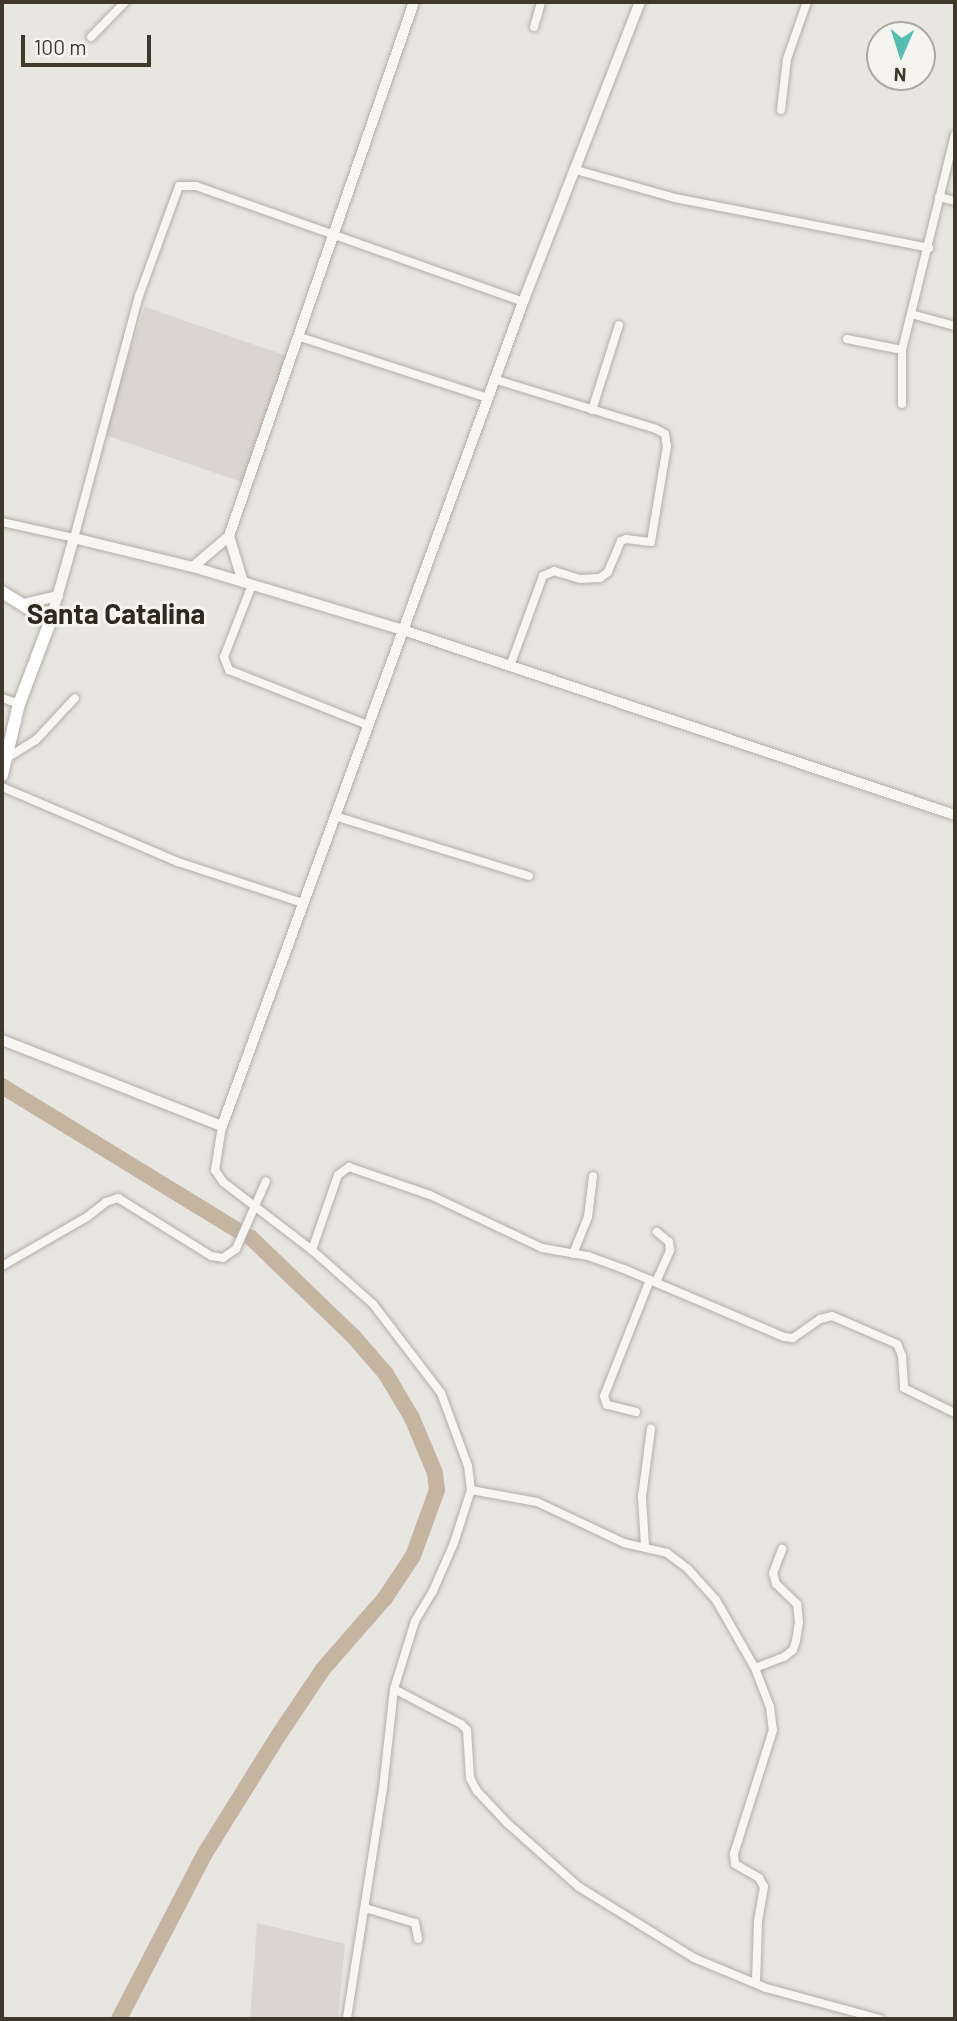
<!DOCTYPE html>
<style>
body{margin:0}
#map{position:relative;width:957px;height:2021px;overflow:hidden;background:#e8e6e1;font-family:Barlow,sans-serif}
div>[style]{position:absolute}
.built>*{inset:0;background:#dad5cf;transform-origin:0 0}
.river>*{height:16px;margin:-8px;padding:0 8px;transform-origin:8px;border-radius:8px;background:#c4b4a0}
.roads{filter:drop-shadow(0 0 2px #b2aea7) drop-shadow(0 0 2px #b2aea7)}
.minor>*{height:8px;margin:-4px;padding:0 4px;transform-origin:4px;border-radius:4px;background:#f7f6f3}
.tertiary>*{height:10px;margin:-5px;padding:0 5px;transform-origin:5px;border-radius:5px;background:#f7f6f3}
.secondary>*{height:12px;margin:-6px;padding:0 6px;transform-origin:6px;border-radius:6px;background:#fff}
span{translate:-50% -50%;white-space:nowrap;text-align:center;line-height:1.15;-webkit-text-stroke:6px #f6f4f0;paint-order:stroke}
.district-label{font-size:28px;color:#2f291d;font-weight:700}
.frame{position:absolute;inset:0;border:4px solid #3e382b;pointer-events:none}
.north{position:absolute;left:866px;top:21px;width:70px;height:70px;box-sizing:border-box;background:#f6f4f0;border:2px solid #aca9a1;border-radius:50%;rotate:183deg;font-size:19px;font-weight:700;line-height:28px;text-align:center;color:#3e382b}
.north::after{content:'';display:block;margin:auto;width:24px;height:32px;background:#55beb2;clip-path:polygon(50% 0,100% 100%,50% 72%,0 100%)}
.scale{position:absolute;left:21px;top:35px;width:130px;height:32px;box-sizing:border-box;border:4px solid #3e382b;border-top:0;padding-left:9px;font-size:21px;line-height:24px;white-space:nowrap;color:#3e382b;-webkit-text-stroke:5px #f6f4f0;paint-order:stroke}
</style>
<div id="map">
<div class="built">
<div style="left:145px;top:307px;width:156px;height:134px;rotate:19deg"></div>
<div style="clip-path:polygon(257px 1923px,345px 1944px,338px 2019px,250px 2019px)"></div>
</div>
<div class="river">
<div style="left:2px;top:1086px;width:278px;rotate:31.5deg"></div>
<div style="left:119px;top:2019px;width:185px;rotate:-62.6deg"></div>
<div style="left:204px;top:1855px;width:144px;rotate:-58.1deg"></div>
<div style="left:280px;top:1733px;width:77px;rotate:-56.1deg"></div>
<div style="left:323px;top:1669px;width:94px;rotate:-48.9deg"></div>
<div style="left:385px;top:1598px;width:50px;rotate:-56.3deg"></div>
<div style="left:413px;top:1556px;width:70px;rotate:-70deg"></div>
<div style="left:437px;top:1490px;width:17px;rotate:-97deg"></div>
<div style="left:435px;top:1473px;width:60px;rotate:-112.7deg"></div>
<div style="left:412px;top:1418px;width:51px;rotate:-120.6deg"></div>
<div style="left:386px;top:1374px;width:49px;rotate:-130.9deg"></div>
<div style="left:354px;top:1337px;width:144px;rotate:-136.1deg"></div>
</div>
<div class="roads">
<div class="minor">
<div style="left:534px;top:27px;width:26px;rotate:-74deg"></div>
<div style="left:91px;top:37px;width:49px;rotate:-45.8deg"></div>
<div style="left:781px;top:110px;width:51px;rotate:-83.3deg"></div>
<div style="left:787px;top:59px;width:60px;rotate:-70.7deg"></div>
<div style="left:576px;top:170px;width:103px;rotate:15.8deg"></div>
<div style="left:675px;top:198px;width:259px;rotate:11.1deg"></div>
<div style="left:939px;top:197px;width:16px;rotate:14deg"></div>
<div style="left:911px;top:314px;width:46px;rotate:15.3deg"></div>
<div style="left:300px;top:337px;width:198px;rotate:18deg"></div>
<div style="left:847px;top:339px;width:56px;rotate:11.3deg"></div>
<div style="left:497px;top:380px;width:166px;rotate:17.1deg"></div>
<div style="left:656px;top:429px;width:10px;rotate:29deg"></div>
<div style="left:665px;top:434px;width:12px;rotate:81deg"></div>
<div style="left:667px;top:446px;width:97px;rotate:99.5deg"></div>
<div style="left:651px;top:542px;width:25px;rotate:-173deg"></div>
<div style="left:626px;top:539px;width:5px;rotate:158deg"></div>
<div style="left:621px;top:541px;width:34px;rotate:113deg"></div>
<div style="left:608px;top:572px;width:10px;rotate:143deg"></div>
<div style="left:600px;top:578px;width:20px;rotate:177deg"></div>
<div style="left:580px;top:579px;width:27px;rotate:-163deg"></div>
<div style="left:554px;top:571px;width:12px;rotate:156deg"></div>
<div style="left:543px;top:576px;width:96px;rotate:110.1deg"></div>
<div style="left:902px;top:404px;width:54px;rotate:-90deg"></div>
<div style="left:902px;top:350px;width:221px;rotate:-76.2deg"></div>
<div style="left:592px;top:410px;width:89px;rotate:-72.4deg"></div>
<div style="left:2px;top:522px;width:74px;rotate:12.5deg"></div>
<div style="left:74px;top:538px;width:251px;rotate:-75deg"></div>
<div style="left:139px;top:296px;width:117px;rotate:-70deg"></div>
<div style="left:179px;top:186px;width:17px"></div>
<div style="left:196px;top:186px;width:347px;rotate:19.5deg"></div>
<div style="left:252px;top:585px;width:77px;rotate:111.3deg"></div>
<div style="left:224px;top:657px;width:14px;rotate:69deg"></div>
<div style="left:229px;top:670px;width:149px;rotate:21.6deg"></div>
<div style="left:2px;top:698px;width:18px;rotate:19deg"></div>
<div style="left:7px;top:758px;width:34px;rotate:-32deg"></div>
<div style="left:36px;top:740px;width:57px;rotate:-47.1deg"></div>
<div style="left:2px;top:787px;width:191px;rotate:23.1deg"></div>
<div style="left:178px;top:862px;width:132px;rotate:18.2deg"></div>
<div style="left:335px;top:816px;width:203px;rotate:17.2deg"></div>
<div style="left:222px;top:1126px;width:45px;rotate:99deg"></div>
<div style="left:215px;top:1170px;width:14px;rotate:56deg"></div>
<div style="left:223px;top:1182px;width:112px;rotate:37.4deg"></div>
<div style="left:312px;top:1250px;width:81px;rotate:41.5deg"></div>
<div style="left:373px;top:1304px;width:112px;rotate:52.6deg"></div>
<div style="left:441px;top:1393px;width:78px;rotate:69.7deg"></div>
<div style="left:468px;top:1466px;width:24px;rotate:83deg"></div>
<div style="left:471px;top:1490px;width:56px;rotate:107.8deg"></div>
<div style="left:454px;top:1543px;width:52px;rotate:113.6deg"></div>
<div style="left:433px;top:1591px;width:35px;rotate:121deg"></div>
<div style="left:415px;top:1621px;width:71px;rotate:107.2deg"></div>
<div style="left:394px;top:1689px;width:100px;rotate:96.3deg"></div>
<div style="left:383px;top:1788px;width:234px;rotate:98.9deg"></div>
<div style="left:312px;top:1250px;width:79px;rotate:-70.9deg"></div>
<div style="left:338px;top:1175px;width:14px;rotate:-36deg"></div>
<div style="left:349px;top:1167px;width:86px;rotate:19.1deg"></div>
<div style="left:430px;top:1195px;width:124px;rotate:25.3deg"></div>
<div style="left:542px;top:1248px;width:47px;rotate:9.9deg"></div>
<div style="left:588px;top:1256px;width:38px;rotate:20deg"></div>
<div style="left:624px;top:1269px;width:174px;rotate:23deg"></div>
<div style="left:784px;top:1337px;width:9px;rotate:6deg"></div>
<div style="left:793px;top:1338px;width:33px;rotate:-35deg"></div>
<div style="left:820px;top:1319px;width:12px;rotate:-14deg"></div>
<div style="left:832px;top:1316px;width:71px;rotate:23.3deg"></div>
<div style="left:897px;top:1344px;width:13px;rotate:67deg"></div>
<div style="left:902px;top:1356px;width:32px;rotate:86deg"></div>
<div style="left:904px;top:1388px;width:57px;rotate:26.1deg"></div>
<div style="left:573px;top:1254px;width:40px;rotate:-68deg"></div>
<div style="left:588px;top:1217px;width:41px;rotate:-83deg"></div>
<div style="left:2px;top:1266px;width:98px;rotate:-30deg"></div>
<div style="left:87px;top:1217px;width:24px;rotate:-38deg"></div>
<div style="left:106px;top:1202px;width:13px;rotate:-18deg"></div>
<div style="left:118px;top:1198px;width:110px;rotate:31.9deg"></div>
<div style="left:211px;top:1256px;width:12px;rotate:9deg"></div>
<div style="left:223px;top:1258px;width:16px;rotate:-35deg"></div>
<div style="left:236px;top:1249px;width:74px;rotate:-66.2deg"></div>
<div style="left:656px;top:1282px;width:35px;rotate:-66deg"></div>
<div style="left:670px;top:1250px;width:8px;rotate:-97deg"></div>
<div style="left:669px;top:1242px;width:16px;rotate:-140deg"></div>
<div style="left:636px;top:1412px;width:30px;rotate:-166deg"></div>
<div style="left:607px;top:1405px;width:9px;rotate:-108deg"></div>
<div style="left:604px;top:1396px;width:125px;rotate:-68.4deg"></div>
<div style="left:471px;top:1490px;width:67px;rotate:10.3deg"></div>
<div style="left:537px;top:1502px;width:96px;rotate:25.2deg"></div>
<div style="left:624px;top:1543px;width:44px;rotate:13.1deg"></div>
<div style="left:667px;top:1553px;width:26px;rotate:37deg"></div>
<div style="left:688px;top:1569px;width:42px;rotate:47.9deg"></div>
<div style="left:716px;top:1600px;width:78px;rotate:60.2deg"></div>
<div style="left:755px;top:1668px;width:31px;rotate:-21deg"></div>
<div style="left:784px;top:1657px;width:11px;rotate:-38deg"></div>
<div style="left:793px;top:1650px;width:9px;rotate:-72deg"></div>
<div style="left:796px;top:1641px;width:19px;rotate:-81deg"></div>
<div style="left:799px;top:1622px;width:18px;rotate:-96deg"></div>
<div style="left:797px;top:1604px;width:29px;rotate:-136deg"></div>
<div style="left:776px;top:1584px;width:11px;rotate:-105deg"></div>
<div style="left:773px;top:1573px;width:26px;rotate:-69deg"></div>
<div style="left:645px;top:1546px;width:49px;rotate:-93.5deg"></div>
<div style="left:642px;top:1497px;width:69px;rotate:-82.5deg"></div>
<div style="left:755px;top:1668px;width:42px;rotate:69deg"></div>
<div style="left:770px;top:1707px;width:23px;rotate:83deg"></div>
<div style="left:773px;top:1730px;width:130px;rotate:107.5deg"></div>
<div style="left:734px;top:1854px;width:10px;rotate:84deg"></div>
<div style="left:735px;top:1864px;width:28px;rotate:30deg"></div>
<div style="left:759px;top:1878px;width:10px;rotate:61deg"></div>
<div style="left:764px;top:1887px;width:36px;rotate:100deg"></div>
<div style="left:758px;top:1922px;width:61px;rotate:91.9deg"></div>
<div style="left:394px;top:1689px;width:76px;rotate:27.6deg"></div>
<div style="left:461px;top:1724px;width:8px;rotate:45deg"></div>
<div style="left:467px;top:1730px;width:48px;rotate:86.4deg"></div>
<div style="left:470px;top:1778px;width:15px;rotate:62deg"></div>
<div style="left:477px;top:1791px;width:44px;rotate:46.8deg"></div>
<div style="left:507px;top:1823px;width:96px;rotate:41.6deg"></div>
<div style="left:579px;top:1887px;width:135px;rotate:31.7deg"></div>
<div style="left:694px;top:1958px;width:78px;rotate:22.6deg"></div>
<div style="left:766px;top:1988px;width:118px;rotate:15.2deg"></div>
<div style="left:365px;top:1908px;width:52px;rotate:16.7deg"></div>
<div style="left:415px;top:1923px;width:16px;rotate:79deg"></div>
</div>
<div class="tertiary">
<div style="left:229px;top:536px;width:48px;rotate:73.1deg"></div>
<div style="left:193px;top:567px;width:48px;rotate:-40.7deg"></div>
<div style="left:229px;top:536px;width:565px;rotate:-70.89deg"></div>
<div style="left:23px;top:604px;width:36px;rotate:-13deg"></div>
<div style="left:50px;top:622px;width:87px;rotate:-74.1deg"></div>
<div style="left:74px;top:538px;width:122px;rotate:13.7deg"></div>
<div style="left:193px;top:567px;width:219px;rotate:16.7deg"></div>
<div style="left:403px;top:630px;width:582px;rotate:18.53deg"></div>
<div style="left:2px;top:1040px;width:236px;rotate:21.4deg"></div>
<div style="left:222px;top:1126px;width:877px;rotate:-69.93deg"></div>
<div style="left:523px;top:302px;width:322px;rotate:-68.7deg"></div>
</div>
<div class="secondary">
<div style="left:2px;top:592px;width:57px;rotate:32deg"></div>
<div style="left:50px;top:622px;width:88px;rotate:110.7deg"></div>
<div style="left:19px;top:704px;width:73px;rotate:103.5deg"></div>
</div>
</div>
<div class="district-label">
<span style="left:116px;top:613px">Santa Catalina</span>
</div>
<div class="frame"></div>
<div class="north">N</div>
<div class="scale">100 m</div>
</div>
